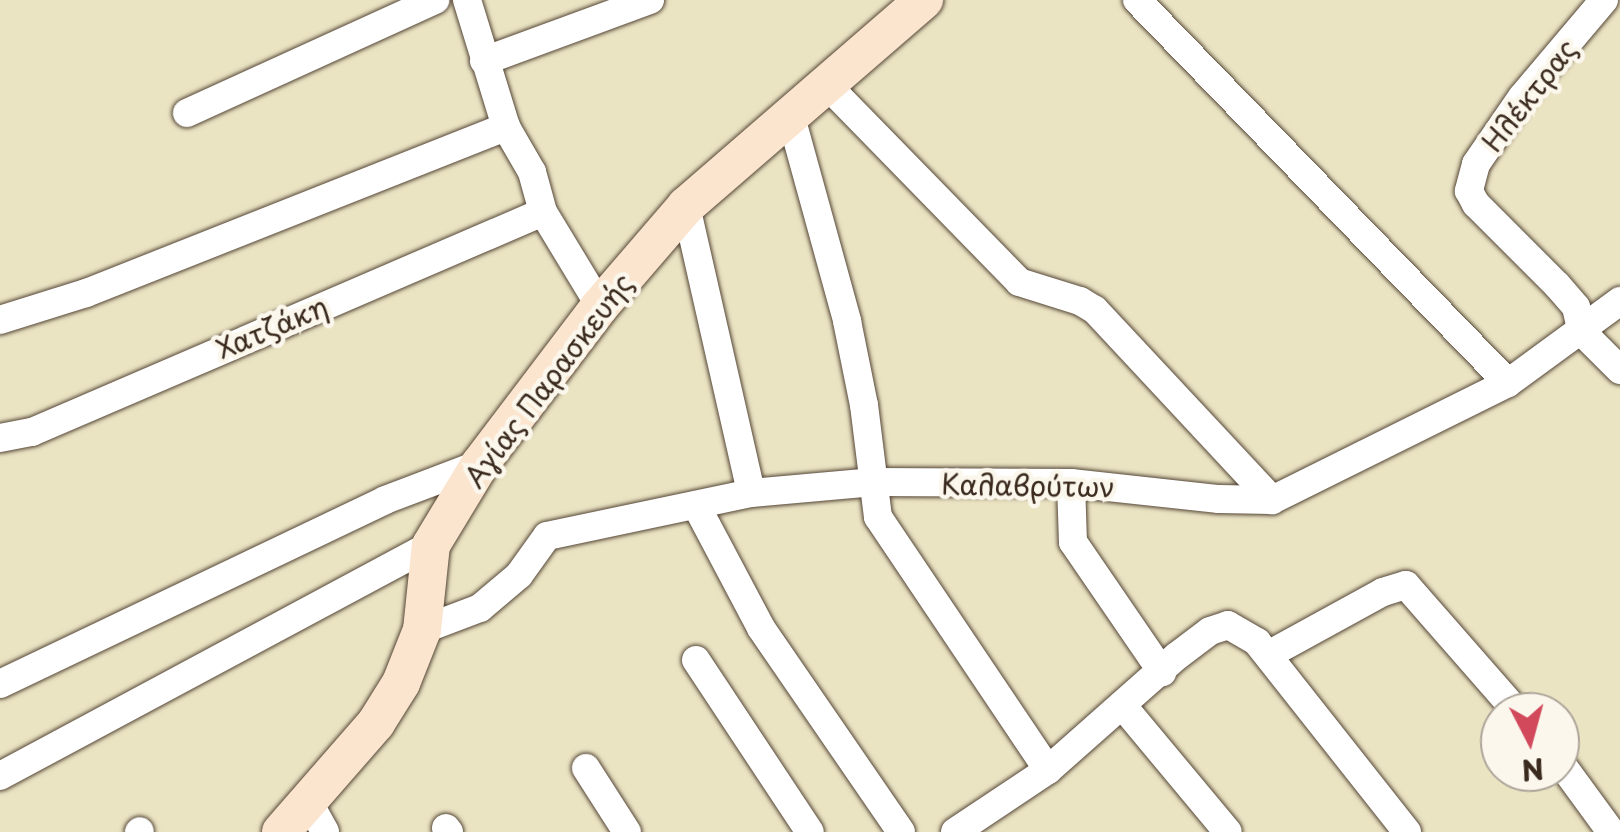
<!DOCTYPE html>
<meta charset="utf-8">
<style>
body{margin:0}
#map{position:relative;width:1620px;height:832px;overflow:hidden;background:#ebe4c3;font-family:"Playpen Sans",sans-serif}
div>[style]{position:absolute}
.roads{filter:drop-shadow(0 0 2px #554637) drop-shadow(0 0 2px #554637)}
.street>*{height:28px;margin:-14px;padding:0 14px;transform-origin:14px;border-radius:14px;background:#fff}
.secondary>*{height:38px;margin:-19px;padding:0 19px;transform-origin:19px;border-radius:19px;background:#fbe5cf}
span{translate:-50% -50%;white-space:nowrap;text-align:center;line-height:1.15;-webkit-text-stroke:9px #fbf7ec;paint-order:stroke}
.street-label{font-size:28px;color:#3b2a1e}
.north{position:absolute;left:1480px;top:692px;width:100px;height:100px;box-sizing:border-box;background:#fbf7ec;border:2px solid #aea59a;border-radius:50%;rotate:174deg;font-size:28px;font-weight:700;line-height:40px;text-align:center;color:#3b2a1e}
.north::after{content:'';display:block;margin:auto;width:35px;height:45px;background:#d1495b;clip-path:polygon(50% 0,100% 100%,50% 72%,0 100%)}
</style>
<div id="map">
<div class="roads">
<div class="street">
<div style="left:467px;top:0;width:133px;rotate:72.9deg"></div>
<div style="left:506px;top:127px;width:52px;rotate:60deg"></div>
<div style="left:532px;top:172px;width:41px;rotate:74.6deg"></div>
<div style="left:543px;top:212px;width:110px;rotate:58.8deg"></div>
<div style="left:1137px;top:0;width:533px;rotate:45.91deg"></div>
<div style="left:1604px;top:0;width:127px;rotate:130.2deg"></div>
<div style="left:1522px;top:97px;width:81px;rotate:124.5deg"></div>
<div style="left:1476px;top:164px;width:28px;rotate:105deg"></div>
<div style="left:1469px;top:191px;width:15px;rotate:62deg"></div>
<div style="left:1476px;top:204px;width:115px;rotate:45deg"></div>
<div style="left:1557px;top:285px;width:29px;rotate:49deg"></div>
<div style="left:1576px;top:307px;width:26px;rotate:77deg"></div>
<div style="left:1582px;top:332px;width:54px;rotate:45deg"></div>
<div style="left:484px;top:61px;width:177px;rotate:-20.2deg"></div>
<div style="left:827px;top:85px;width:275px;rotate:45.7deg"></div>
<div style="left:1019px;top:282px;width:64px;rotate:17.3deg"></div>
<div style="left:1080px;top:301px;width:17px;rotate:31deg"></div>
<div style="left:1095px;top:310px;width:260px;rotate:47deg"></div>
<div style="left:187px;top:113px;width:273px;rotate:-24.5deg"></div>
<div style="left:791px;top:117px;width:212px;rotate:74.6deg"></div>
<div style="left:847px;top:321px;width:86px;rotate:78.6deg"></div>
<div style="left:864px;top:405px;width:113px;rotate:82.9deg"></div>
<div style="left:878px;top:517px;width:305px;rotate:56.1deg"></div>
<div style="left:686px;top:206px;width:294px;rotate:77.2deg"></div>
<div style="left:0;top:320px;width:90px;rotate:-17.4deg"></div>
<div style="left:86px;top:293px;width:452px;rotate:-21.6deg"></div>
<div style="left:0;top:438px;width:33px;rotate:-11deg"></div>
<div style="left:32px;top:432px;width:556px;rotate:-23.29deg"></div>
<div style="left:1071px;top:483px;width:59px;rotate:88.1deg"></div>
<div style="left:1073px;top:542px;width:158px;rotate:55.6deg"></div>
<div style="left:696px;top:505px;width:139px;rotate:62.1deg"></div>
<div style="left:761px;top:628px;width:247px;rotate:55.5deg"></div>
<div style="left:422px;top:630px;width:62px;rotate:-20.8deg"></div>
<div style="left:480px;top:608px;width:51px;rotate:-40.2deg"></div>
<div style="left:519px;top:575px;width:48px;rotate:-54.3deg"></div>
<div style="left:547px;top:536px;width:208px;rotate:-11.9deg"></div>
<div style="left:751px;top:493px;width:124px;rotate:-5.1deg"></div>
<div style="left:875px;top:482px;width:196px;rotate:0.3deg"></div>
<div style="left:1071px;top:483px;width:149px;rotate:6.2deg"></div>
<div style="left:1219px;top:499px;width:53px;rotate:1.1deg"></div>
<div style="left:1272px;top:500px;width:263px;rotate:-26.4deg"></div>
<div style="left:1508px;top:383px;width:139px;rotate:-36.2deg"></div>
<div style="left:1268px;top:655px;width:131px;rotate:-28.7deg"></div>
<div style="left:1383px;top:592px;width:24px;rotate:-17deg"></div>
<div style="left:1406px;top:585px;width:169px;rotate:48.8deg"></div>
<div style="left:696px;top:660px;width:206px;rotate:56.5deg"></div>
<div style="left:0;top:684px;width:427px;rotate:-25.5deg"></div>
<div style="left:385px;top:500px;width:102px;rotate:-20.8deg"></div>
<div style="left:1122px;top:705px;width:165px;rotate:50.2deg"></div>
<div style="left:1560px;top:762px;width:87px;rotate:53.9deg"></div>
<div style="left:586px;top:768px;width:76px;rotate:57.4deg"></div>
<div style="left:0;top:776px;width:489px;rotate:-28.2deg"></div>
<div style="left:308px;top:801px;width:35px;rotate:61deg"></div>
<div style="left:446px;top:828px;width:5px;rotate:53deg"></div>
<div style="left:139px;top:832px;width:1px;rotate:-45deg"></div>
<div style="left:955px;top:832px;width:112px;rotate:-33.7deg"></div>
<div style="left:1048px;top:770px;width:172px;rotate:-41.5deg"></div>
<div style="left:1177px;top:656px;width:41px;rotate:-37.1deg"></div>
<div style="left:1210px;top:631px;width:19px;rotate:-18deg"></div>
<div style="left:1228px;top:625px;width:34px;rotate:30deg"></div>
<div style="left:1257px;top:642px;width:242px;rotate:51.7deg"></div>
</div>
<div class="secondary">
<div style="left:281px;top:832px;width:145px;rotate:-48.9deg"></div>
<div style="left:376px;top:723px;width:47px;rotate:-58deg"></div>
<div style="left:401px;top:683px;width:57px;rotate:-68.4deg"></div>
<div style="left:422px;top:630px;width:85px;rotate:-84deg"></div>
<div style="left:431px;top:545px;width:95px;rotate:-58.8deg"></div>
<div style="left:480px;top:464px;width:198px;rotate:-52.8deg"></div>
<div style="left:600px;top:306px;width:132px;rotate:-49.3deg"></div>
<div style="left:686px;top:206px;width:315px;rotate:-40.9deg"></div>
</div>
</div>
<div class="street-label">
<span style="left:1529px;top:95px;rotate:-52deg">Ηλέκτρας</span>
<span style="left:272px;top:327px;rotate:-23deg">Χατζάκη</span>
<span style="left:548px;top:380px;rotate:-53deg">Αγίας Παρασκευής</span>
<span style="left:1028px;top:485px;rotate:1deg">Καλαβρύτων</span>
</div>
<div class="north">N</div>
</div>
